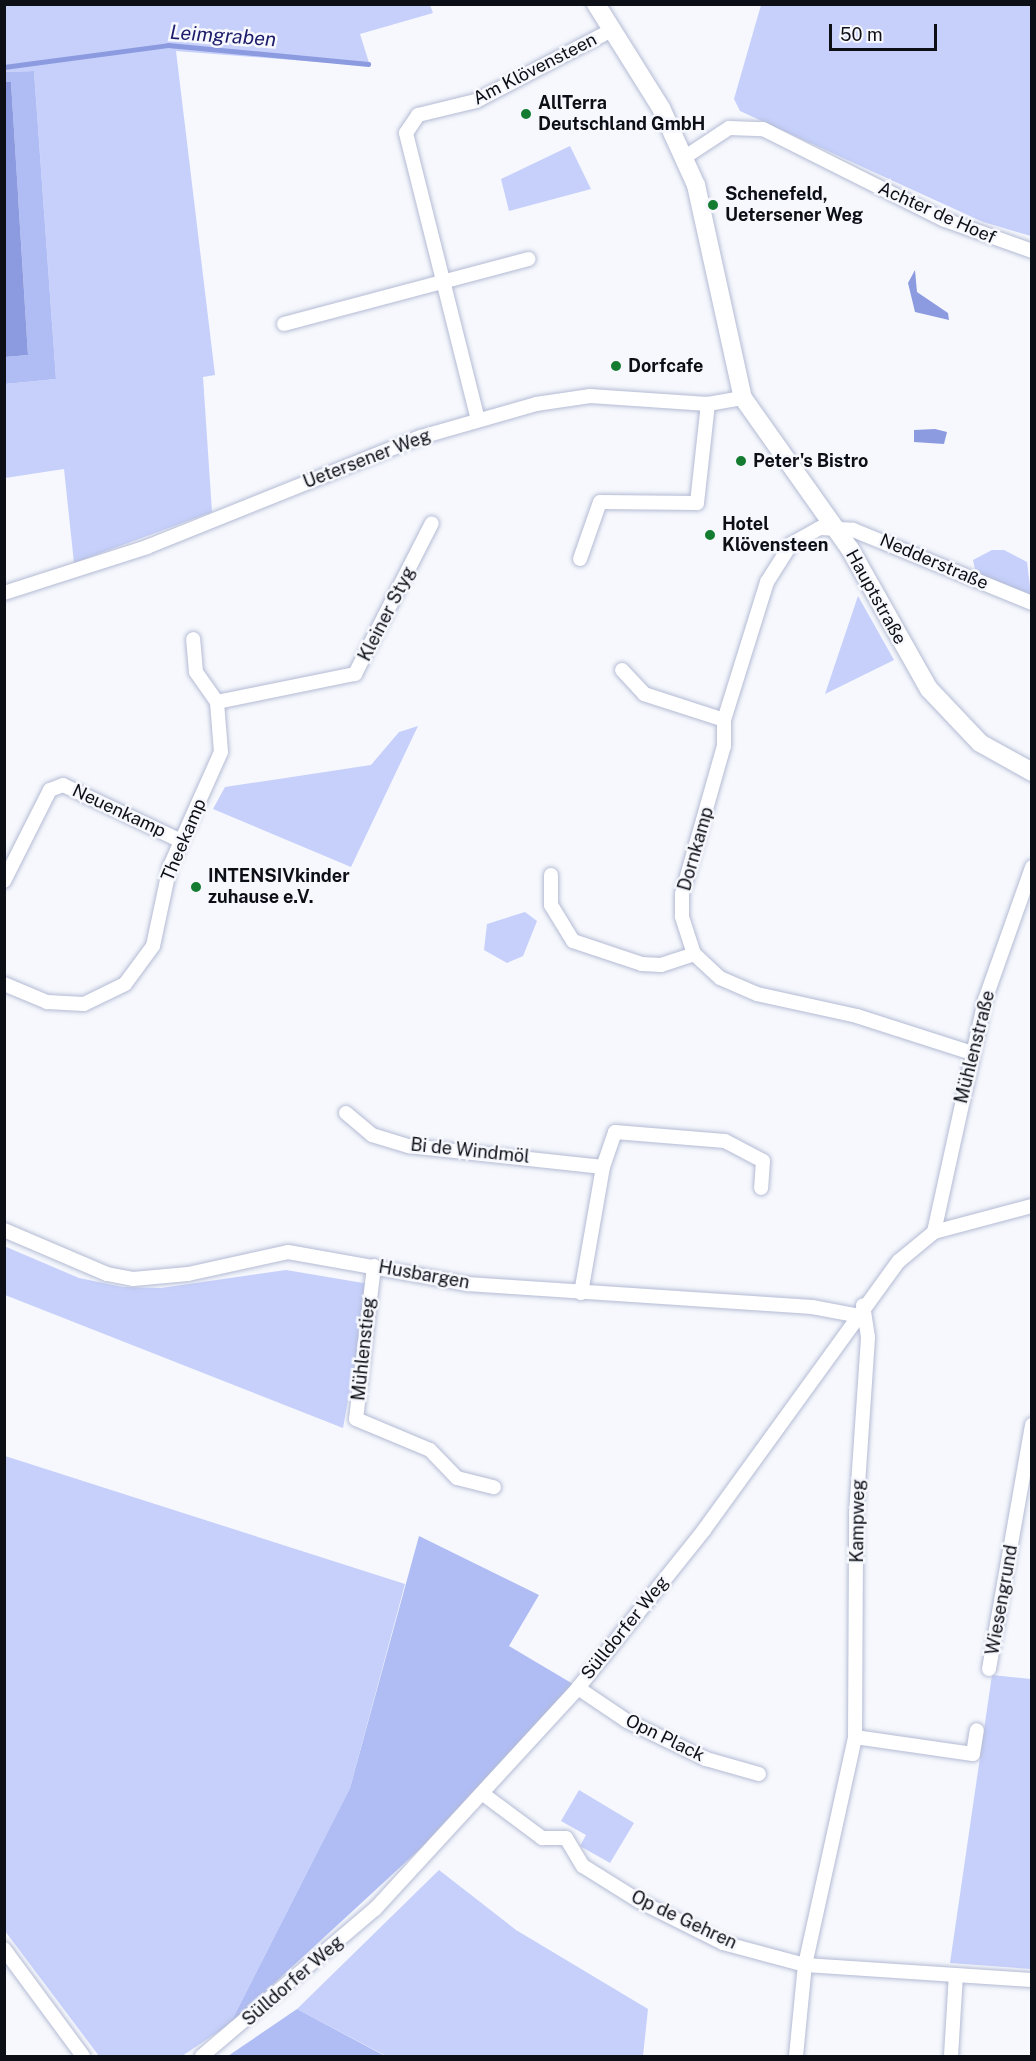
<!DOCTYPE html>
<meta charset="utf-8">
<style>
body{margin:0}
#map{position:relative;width:1036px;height:2061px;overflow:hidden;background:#f6f8fd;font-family:"Public Sans",sans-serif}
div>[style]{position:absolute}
.green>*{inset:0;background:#c6d0fb}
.forest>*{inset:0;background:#b0bdf5}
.water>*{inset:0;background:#8c9bdf}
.stream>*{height:4.5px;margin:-2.25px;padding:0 2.25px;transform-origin:2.25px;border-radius:2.25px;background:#8c9bdf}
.roads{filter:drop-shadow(0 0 2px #b4bbd4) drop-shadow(0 0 2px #b4bbd4)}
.street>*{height:14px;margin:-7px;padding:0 7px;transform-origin:7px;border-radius:7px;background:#fff}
.secondary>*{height:18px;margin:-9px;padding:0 9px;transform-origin:9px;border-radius:9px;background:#fff}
.dots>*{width:16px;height:16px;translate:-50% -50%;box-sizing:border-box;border:3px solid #f6f8fd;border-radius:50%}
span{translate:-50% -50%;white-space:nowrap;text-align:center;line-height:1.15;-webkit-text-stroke:5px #f6f8fd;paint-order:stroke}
.street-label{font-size:18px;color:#0d0f17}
.poi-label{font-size:18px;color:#0d0f17;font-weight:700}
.left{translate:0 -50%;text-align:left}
.water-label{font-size:20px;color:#1c1c6a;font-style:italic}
.frame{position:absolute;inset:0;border:6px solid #0d0f17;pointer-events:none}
.scale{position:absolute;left:829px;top:24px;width:108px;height:27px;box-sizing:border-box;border:3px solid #0d0f17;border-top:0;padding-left:8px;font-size:18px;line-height:21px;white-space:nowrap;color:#0d0f17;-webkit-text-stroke:4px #f6f8fd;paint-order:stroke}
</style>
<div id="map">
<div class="green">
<div style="clip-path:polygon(5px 5px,430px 5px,433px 13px,360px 34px,370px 66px,176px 51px,215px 375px,203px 377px,212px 512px,74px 563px,64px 469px,5px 478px,5px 384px,56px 379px,34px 71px,5px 72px)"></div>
<div style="clip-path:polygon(761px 5px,1031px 5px,1031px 236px,983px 222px,740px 111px,734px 99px)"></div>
<div style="clip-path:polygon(570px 146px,591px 189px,509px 211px,501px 179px)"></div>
<div style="clip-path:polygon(992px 550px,1004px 550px,1027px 562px,1031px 595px,976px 574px,973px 560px)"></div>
<div style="clip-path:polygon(858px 596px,894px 660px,825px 694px)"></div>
<div style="clip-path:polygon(418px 726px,351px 867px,213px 809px,225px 787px,371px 765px,399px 732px)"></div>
<div style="clip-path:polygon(525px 912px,537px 921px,523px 956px,507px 963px,484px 950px,487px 924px)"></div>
<div style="clip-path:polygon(4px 1246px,79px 1278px,123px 1287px,161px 1288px,286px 1270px,369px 1284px,343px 1428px,5px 1295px)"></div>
<div style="clip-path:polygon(5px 1456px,405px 1584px,350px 1788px,230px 2024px,182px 2056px,99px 2056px,5px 1931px)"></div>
<div style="clip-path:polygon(992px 1675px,1031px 1679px,1031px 1969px,950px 1963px)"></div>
<div style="clip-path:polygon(579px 1790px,634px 1823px,610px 1863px,580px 1846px,586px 1835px,561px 1821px)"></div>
<div style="clip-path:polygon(439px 1870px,516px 1930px,648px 2009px,643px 2056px,386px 2056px,297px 2009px)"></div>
</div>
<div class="forest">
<div style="clip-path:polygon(34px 71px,56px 379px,5px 384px,5px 357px,28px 355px,11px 82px,5px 82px,4px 72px)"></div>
<div style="clip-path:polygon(419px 1536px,539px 1595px,509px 1646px,573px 1684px,421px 1848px,230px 2024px,350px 1788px)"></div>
<div style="clip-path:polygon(297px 2009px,385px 2056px,228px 2056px)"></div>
</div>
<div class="water">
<div style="clip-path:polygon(5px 82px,11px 82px,28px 355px,5px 357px)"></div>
<div style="clip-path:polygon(915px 270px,917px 292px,948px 313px,949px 320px,915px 312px,908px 283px)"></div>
<div style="clip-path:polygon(935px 429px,947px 432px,944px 444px,914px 442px,914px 430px)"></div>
</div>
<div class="stream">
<div style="left:4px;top:67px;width:165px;rotate:-7.6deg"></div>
<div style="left:168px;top:45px;width:201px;rotate:5.4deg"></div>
</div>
<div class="roads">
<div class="street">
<div style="left:685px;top:157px;width:53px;rotate:-33.4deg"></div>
<div style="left:729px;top:128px;width:34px;rotate:2deg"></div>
<div style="left:763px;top:129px;width:203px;rotate:26.6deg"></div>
<div style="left:945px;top:220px;width:92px;rotate:19.6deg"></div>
<div style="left:284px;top:324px;width:253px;rotate:-14.9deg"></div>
<div style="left:478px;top:420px;width:296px;rotate:-104.1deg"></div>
<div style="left:406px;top:133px;width:22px;rotate:-56deg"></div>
<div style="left:418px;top:115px;width:60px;rotate:-13.6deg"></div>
<div style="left:476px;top:101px;width:153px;rotate:-27.6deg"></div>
<div style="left:580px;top:559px;width:60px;rotate:-70.7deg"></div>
<div style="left:600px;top:502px;width:97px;rotate:0.6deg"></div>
<div style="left:697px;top:503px;width:100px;rotate:-83.7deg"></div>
<div style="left:4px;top:593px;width:150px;rotate:-17.8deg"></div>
<div style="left:147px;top:547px;width:295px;rotate:-21.9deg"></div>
<div style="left:421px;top:437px;width:120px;rotate:-16deg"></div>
<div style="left:536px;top:404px;width:55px;rotate:-8.4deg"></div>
<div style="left:590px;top:396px;width:118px;rotate:3.9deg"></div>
<div style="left:708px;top:404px;width:36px;rotate:-10deg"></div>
<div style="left:622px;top:670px;width:33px;rotate:47deg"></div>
<div style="left:644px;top:694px;width:84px;rotate:18deg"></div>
<div style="left:217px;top:702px;width:141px;rotate:-11.5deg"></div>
<div style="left:355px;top:674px;width:169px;rotate:-63deg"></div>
<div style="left:551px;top:875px;width:30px;rotate:90deg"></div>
<div style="left:551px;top:905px;width:42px;rotate:58.6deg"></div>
<div style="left:573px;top:941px;width:73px;rotate:18.4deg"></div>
<div style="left:642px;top:964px;width:19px;rotate:3deg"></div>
<div style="left:661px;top:965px;width:35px;rotate:-18deg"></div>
<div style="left:4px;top:881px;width:102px;rotate:-63.2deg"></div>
<div style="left:50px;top:790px;width:14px;rotate:-21deg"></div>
<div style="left:63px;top:785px;width:131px;rotate:25.4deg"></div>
<div style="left:4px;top:984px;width:47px;rotate:22.7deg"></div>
<div style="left:47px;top:1002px;width:37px;rotate:3deg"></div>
<div style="left:84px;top:1004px;width:46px;rotate:-26deg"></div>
<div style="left:125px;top:984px;width:47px;rotate:-53.6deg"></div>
<div style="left:153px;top:946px;width:82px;rotate:-78deg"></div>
<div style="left:170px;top:866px;width:125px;rotate:-65.9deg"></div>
<div style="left:221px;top:752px;width:50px;rotate:-94.6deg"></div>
<div style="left:217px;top:702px;width:37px;rotate:-125deg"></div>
<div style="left:196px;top:672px;width:33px;rotate:-95deg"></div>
<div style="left:972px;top:1053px;width:121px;rotate:-162.2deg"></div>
<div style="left:857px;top:1016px;width:102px;rotate:-167.6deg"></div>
<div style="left:757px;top:994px;width:40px;rotate:-156.6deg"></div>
<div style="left:720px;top:978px;width:35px;rotate:-137deg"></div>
<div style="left:694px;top:954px;width:40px;rotate:-108deg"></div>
<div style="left:682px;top:916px;width:22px;rotate:-90deg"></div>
<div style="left:682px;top:894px;width:154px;rotate:-74.2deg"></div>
<div style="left:724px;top:746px;width:26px;rotate:-90deg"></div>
<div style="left:724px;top:720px;width:145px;rotate:-72.7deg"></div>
<div style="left:767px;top:582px;width:45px;rotate:-57.7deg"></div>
<div style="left:791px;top:544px;width:33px;rotate:-29deg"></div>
<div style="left:820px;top:528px;width:33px;rotate:3deg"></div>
<div style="left:853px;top:530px;width:193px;rotate:22.2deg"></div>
<div style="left:346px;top:1113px;width:34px;rotate:40deg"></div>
<div style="left:372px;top:1135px;width:39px;rotate:17deg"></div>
<div style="left:409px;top:1146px;width:195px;rotate:6.2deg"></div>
<div style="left:4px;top:1230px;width:112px;rotate:23.1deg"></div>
<div style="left:107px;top:1274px;width:26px;rotate:11deg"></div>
<div style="left:133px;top:1279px;width:55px;rotate:-5.2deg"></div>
<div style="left:188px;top:1274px;width:102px;rotate:-12.4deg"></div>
<div style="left:288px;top:1252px;width:182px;rotate:10.1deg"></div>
<div style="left:467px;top:1284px;width:346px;rotate:3.8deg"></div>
<div style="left:812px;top:1307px;width:44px;rotate:10.5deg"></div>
<div style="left:934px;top:1232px;width:238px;rotate:-77.6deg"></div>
<div style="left:985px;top:1000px;width:141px;rotate:-70.5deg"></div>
<div style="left:374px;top:1266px;width:154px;rotate:96.7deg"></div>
<div style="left:356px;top:1419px;width:80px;rotate:22.7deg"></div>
<div style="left:430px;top:1450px;width:39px;rotate:46deg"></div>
<div style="left:457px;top:1478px;width:38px;rotate:14deg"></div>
<div style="left:581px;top:1293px;width:128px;rotate:-80.1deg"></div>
<div style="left:603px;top:1167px;width:37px;rotate:-71deg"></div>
<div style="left:615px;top:1132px;width:110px;rotate:4.7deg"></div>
<div style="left:725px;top:1141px;width:43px;rotate:27.8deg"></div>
<div style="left:763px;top:1161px;width:27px;rotate:94deg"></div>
<div style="left:989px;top:1669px;width:248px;rotate:-80deg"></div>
<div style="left:578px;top:1688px;width:59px;rotate:34deg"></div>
<div style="left:627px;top:1721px;width:88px;rotate:25.7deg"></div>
<div style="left:706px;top:1759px;width:55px;rotate:15.8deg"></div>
<div style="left:855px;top:1737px;width:119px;rotate:8.2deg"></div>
<div style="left:973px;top:1754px;width:24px;rotate:-81deg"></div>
<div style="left:483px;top:1794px;width:74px;rotate:36.7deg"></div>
<div style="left:542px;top:1838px;width:24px"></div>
<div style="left:566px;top:1838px;width:33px;rotate:59deg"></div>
<div style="left:583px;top:1866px;width:66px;rotate:32deg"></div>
<div style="left:639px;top:1901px;width:94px;rotate:26.6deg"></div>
<div style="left:723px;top:1943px;width:85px;rotate:15deg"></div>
<div style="left:805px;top:1965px;width:227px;rotate:3.8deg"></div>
<div style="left:4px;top:1949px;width:133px;rotate:53.6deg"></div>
<div style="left:202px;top:2056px;width:227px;rotate:-40.4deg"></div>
<div style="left:375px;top:1909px;width:300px;rotate:-47.4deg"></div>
<div style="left:578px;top:1688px;width:202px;rotate:-51.4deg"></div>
<div style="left:704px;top:1530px;width:332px;rotate:-54.1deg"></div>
<div style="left:899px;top:1261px;width:45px;rotate:-39.6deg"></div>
<div style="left:934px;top:1232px;width:101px;rotate:-14.9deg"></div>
<div style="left:796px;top:2056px;width:91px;rotate:-84.4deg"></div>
<div style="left:805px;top:1965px;width:233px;rotate:-77.6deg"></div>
<div style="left:855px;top:1737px;width:223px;rotate:-89.7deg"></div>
<div style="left:856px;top:1514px;width:177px;rotate:-86.1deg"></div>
<div style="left:868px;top:1337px;width:32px;rotate:-99deg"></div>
<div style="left:951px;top:2056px;width:81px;rotate:-86.5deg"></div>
</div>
<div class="secondary">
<div style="left:596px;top:4px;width:123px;rotate:58deg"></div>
<div style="left:661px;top:108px;width:85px;rotate:65.6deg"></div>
<div style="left:696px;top:185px;width:218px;rotate:77.6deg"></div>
<div style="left:743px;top:398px;width:185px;rotate:54.7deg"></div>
<div style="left:850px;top:549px;width:161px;rotate:60.6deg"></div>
<div style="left:929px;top:689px;width:74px;rotate:46.6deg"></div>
<div style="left:980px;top:743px;width:60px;rotate:29.1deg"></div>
</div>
</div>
<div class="dots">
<div style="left:526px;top:114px;background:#137c31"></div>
<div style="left:713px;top:205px;background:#137c31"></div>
<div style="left:616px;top:366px;background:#137c31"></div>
<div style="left:741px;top:461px;background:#137c31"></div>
<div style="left:710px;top:535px;background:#137c31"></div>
<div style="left:196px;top:887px;background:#137c31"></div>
</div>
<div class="street-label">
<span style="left:535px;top:69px;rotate:-27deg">Am Klövensteen</span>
<span style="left:937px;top:213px;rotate:24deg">Achter de Hoef</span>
<span style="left:367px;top:459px;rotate:-21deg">Uetersener Weg</span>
<span style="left:934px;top:562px;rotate:23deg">Nedderstraße</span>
<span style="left:876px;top:597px;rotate:61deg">Hauptstraße</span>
<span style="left:387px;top:614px;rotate:-63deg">Kleiner Styg</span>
<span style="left:119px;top:811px;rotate:25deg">Neuenkamp</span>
<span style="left:184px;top:840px;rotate:-67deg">Theekamp</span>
<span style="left:696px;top:849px;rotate:-74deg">Dornkamp</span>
<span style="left:975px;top:1047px;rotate:-76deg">Mühlenstraße</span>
<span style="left:470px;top:1151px;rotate:6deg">Bi de Windmöl</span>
<span style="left:424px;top:1275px;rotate:10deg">Husbargen</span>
<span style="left:364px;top:1349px;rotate:-84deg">Mühlenstieg</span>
<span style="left:858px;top:1521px;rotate:-89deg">Kampweg</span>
<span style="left:1002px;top:1600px;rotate:-80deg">Wiesengrund</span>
<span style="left:625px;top:1628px;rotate:-51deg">Sülldorfer Weg</span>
<span style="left:665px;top:1738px;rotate:26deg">Opn Plack</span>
<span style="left:684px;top:1920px;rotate:25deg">Op de Gehren</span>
<span style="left:293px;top:1981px;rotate:-41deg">Sülldorfer Weg</span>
</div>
<div class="poi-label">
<span class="left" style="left:538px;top:114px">AllTerra<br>Deutschland GmbH</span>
<span class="left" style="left:725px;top:205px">Schenefeld,<br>Uetersener Weg</span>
<span class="left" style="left:628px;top:366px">Dorfcafe</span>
<span class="left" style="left:753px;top:461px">Peter's Bistro</span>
<span class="left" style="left:722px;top:535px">Hotel<br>Klövensteen</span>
<span class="left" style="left:208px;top:887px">INTENSIVkinder<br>zuhause e.V.</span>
</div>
<div class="water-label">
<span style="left:223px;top:36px;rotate:4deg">Leimgraben</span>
</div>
<div class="frame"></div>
<div class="scale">50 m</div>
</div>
